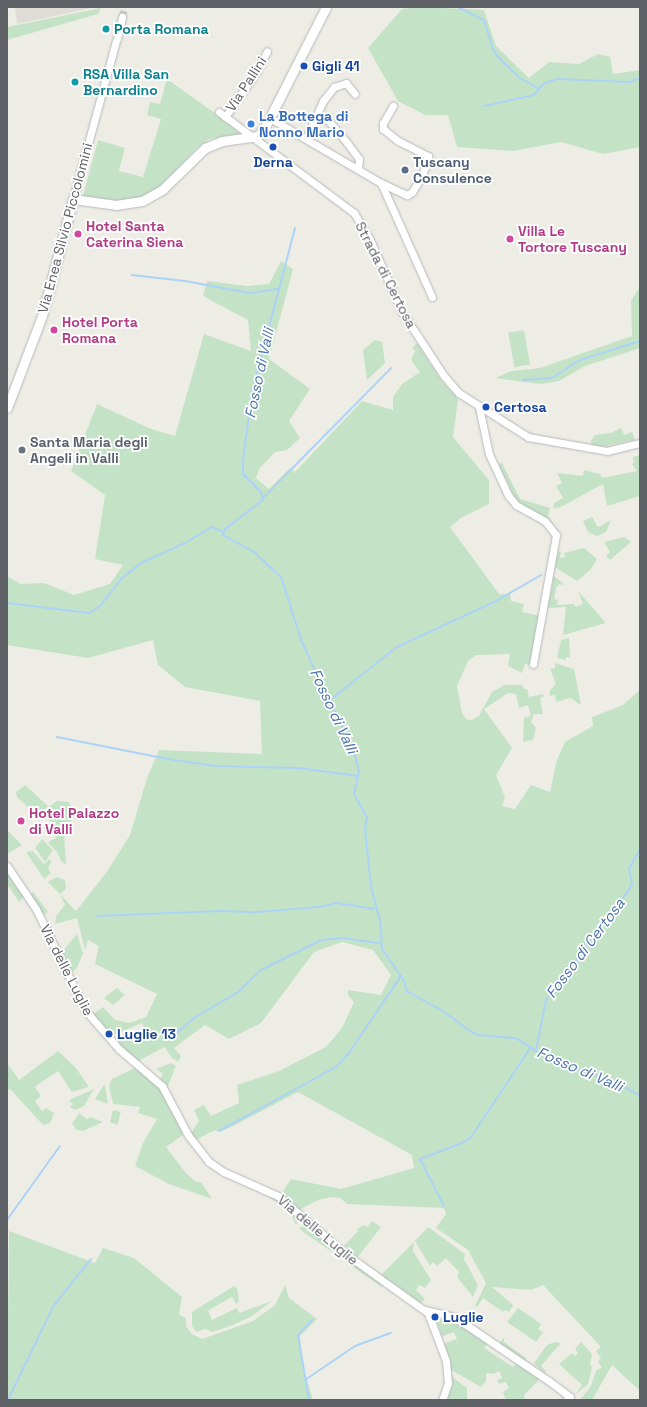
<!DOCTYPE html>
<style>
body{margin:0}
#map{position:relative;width:647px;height:1407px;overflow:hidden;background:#eeede5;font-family:"Space Grotesk",sans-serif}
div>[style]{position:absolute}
.education>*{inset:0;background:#dedcd4}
.green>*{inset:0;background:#c4e3c6;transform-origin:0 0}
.stream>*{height:2px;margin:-1px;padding:0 1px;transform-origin:1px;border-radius:1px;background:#acd3f7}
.street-tunnel>*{height:7px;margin-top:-3.5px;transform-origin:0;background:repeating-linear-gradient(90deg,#cacac5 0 7px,transparent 0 10.5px)}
.roads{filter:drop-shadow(0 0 1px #b6b7bb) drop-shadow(0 0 1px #b6b7bb)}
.street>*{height:7px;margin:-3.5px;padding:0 3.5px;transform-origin:3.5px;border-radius:3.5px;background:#fff}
.secondary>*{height:9px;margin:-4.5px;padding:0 4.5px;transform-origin:4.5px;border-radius:4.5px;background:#fff}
.dots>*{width:11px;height:11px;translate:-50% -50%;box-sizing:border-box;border:2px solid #fff;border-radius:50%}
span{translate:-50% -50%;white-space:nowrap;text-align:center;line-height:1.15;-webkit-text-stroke:3.5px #fff;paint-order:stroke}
.culture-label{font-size:14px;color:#0d838f;font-weight:700}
.left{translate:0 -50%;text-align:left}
.transit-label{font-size:14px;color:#164399;font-weight:700}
.street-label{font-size:14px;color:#5d6064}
.shop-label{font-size:14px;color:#366cbe;font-weight:700}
.service-label{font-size:14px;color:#4e5e75;font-weight:700}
.hotel-label{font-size:14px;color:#b23c85;font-weight:700}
.worship-label{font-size:14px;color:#5b616d;font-weight:700}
.water-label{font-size:15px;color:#4a73a8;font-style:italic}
.frame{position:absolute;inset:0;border:8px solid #5d6064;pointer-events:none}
</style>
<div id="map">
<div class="education">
<div style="clip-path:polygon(15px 7px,96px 7px,17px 24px)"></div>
</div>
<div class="green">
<div style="clip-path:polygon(420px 7px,484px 10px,496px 46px,529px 78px,549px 62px,579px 64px,598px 54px,610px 57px,613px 74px,640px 70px,640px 147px,603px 154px,561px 142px,513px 151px,457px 147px,448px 115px,425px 115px,398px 101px,368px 48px,402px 9px)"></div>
<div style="clip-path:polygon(101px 8px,98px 14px,7px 40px,7px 27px)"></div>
<div style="clip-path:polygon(167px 79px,240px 131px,238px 134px,209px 139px,197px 148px,161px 186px,139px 198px,122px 201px,83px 196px,98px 140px,125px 148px,119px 171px,143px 177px,161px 119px,147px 115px,150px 102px,160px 104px)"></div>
<div style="clip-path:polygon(281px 261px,293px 269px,269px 359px,310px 389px,289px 421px,300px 438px,287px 450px,275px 452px,259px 469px,256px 478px,269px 489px,290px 468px,295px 472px,362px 401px,393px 410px,393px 397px,402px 384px,420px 372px,411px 360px,415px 351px,412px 348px,417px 343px,441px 380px,458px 399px,453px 437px,489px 480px,489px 504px,461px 518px,450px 527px,499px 594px,510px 594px,511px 601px,524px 604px,522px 612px,540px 616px,531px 665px,525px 664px,522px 673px,508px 666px,510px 654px,476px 655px,468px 661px,457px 686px,462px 713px,466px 719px,472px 720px,479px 716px,492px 692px,504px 685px,522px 685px,524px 689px,527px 689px,529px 697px,543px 694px,544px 697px,540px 698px,543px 714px,534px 714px,531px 722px,536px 728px,533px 740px,523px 742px,524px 718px,531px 716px,528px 705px,519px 708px,516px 694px,508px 693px,484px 709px,512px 748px,496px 775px,505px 797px,502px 806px,515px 809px,531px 785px,550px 792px,557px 760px,565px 742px,593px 726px,592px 717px,623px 705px,640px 690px,640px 1391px,612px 1365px,592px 1400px,580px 1400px,591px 1386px,596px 1370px,602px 1368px,598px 1362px,601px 1358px,596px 1351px,601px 1347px,543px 1285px,531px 1290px,492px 1287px,513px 1305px,509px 1312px,505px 1310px,503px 1312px,483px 1298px,477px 1307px,475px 1306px,486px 1283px,468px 1250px,436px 1228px,446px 1214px,444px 1208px,347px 1204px,340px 1198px,332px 1197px,318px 1200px,299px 1210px,281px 1194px,291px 1179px,341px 1189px,414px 1168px,412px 1155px,298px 1092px,229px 1128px,219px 1132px,215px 1130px,196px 1140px,191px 1133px,199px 1121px,194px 1110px,204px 1105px,211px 1116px,239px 1103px,237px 1085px,279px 1071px,326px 1047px,342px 1028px,354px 1002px,348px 995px,348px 990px,381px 995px,391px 975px,373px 950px,342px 942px,314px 952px,261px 1023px,229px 1039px,205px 1025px,174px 1048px,181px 1056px,178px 1062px,171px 1057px,165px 1047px,136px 1062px,118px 1045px,119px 1040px,129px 1036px,134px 1043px,148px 1036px,142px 1023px,114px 1035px,108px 1033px,93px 1014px,103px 1007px,115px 1020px,130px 1023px,146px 1017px,157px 994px,95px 964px,99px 946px,88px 940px,85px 950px,77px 918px,55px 924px,56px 916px,65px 905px,60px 894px,48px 882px,56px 877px,65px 880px,66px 889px,60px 894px,76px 911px,106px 873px,130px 835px,147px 778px,159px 750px,262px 754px,260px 701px,185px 687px,158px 665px,153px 640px,88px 658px,7px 645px,7px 576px,21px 584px,44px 583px,74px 595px,110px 584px,123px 565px,95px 559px,105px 495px,71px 471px,97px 404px,151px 429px,175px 436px,204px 334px,251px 351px,248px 320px,203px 296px,207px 281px,247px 286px,269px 284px)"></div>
<div style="clip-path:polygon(640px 286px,640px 348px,585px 366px,559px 381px,541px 384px,495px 378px,511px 371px,540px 368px,632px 336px,631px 301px)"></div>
<div style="left:524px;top:330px;width:35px;height:16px;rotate:80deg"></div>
<div style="clip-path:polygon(375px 340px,382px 342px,385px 363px,367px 380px,363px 350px)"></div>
<div style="clip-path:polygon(621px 428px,624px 435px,632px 432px,635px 440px,601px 447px,593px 445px,590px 442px,595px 435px,611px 433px)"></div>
<div style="clip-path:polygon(640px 455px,640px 496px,607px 506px,603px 484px,561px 507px,553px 509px,554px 503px,563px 498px,556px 486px,562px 483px,557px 473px,583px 476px,584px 470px,600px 474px,602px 478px,637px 471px,632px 464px,634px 463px,633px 457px)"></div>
<div style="clip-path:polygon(502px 463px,520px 499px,550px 508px,548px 516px,554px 525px,516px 500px,498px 464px)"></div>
<div style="clip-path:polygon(592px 517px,598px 527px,611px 520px,606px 532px,597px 536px,588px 532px,583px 521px)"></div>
<div style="clip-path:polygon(624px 537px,631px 542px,610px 560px,606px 556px,610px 552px,604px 542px)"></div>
<div style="clip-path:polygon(584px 548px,597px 559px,591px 569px,577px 581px,555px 567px,558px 551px,561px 552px,560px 558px,565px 557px,564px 553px)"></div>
<div style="clip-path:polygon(554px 576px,565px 585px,559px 584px,556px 588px,554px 599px,558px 600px,557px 605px,574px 604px,576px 607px,583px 604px,578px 591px,606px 623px,563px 635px,566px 607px,548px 608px)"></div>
<div style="clip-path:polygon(569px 638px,570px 658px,566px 657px,566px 660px,557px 658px,561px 640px)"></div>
<div style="clip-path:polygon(555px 663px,574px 669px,581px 705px,570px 698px,556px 702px,555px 695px,550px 696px,550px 690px,556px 684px,550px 669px,555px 668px)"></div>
<div style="clip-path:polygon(25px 785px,49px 807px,57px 801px,69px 802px,73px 815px,71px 822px,64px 822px,60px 825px,64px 833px,66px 865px,61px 861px,57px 852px,48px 842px,56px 838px,51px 828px,54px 825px,44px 815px,40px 818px,17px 797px,16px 792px)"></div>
<div style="clip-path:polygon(7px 830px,22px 845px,7px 854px)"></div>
<div style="clip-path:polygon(42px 839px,53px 850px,45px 862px,35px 848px)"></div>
<div style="clip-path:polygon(33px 851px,44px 864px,50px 859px,51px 862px,48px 869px,51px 873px,44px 879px,26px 852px)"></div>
<div style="clip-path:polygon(7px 870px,25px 896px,19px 902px,7px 884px)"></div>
<div style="clip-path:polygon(33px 892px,48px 912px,43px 915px,30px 894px)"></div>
<div style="clip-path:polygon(77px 934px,83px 953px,77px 968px,71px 973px,62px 952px)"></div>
<div style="clip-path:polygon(117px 988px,125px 995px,113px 1005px,104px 998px)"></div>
<div style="clip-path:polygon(58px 1051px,76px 1068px,89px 1087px,72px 1092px,58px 1071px,40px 1083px,35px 1087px,41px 1096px,35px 1101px,42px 1111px,46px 1108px,54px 1113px,50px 1123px,43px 1125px,10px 1089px,7px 1090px,7px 1063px,19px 1080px)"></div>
<div style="clip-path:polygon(171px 1063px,176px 1066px,167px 1088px,160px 1079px,163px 1074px,156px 1069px)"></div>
<div style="clip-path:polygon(135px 1068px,157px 1083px,176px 1118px,183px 1135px,166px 1147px,186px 1173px,195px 1181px,201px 1182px,212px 1199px,169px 1184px,135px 1166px,143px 1143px,157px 1119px,138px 1113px,140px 1107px,113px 1104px,109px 1086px,112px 1079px)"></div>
<div style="clip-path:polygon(104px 1085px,105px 1086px,108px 1104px,95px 1099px)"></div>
<div style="clip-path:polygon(94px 1089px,84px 1106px,75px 1110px,70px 1107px,73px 1104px,69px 1100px,71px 1099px)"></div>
<div style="left:113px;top:1110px;width:8px;height:13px;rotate:14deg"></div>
<div style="clip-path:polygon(79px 1113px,87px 1119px,91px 1117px,103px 1122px,83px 1131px,77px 1130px,72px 1124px)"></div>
<div style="clip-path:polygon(222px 1175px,273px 1196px,298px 1217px,298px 1222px,296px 1225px,290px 1212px,268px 1196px)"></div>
<div style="clip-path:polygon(372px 1221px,381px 1227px,357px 1258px,343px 1247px,358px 1231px,357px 1229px,364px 1225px,367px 1227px)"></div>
<div style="clip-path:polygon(305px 1225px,383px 1284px,382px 1287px,302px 1231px,299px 1228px)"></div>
<div style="clip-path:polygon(428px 1227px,465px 1254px,464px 1259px,478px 1285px,473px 1297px,457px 1277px,459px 1272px,446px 1258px,437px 1266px,433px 1262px,430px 1266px,415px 1241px)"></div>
<div style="clip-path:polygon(9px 1231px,95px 1263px,103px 1248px,134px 1258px,182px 1297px,179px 1315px,186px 1318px,186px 1326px,192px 1334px,202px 1339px,253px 1321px,275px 1305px,285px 1285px,289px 1298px,317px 1319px,300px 1336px,303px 1367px,313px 1400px,7px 1400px)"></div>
<div style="clip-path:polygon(414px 1242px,413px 1251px,431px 1280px,425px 1288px,419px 1285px,416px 1290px,425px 1299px,421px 1303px,381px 1275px)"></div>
<div style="clip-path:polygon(234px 1286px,237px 1288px,239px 1302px,236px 1304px,232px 1297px,212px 1308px,208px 1311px,212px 1320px,237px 1308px,239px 1313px,272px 1301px,252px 1316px,233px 1325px,212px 1332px,205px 1329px,196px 1332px,192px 1326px,192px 1312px)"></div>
<div style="clip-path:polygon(518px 1308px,541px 1324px,538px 1329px,543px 1332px,536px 1342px,507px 1322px)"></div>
<div style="clip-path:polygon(442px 1318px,470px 1330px,488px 1343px,484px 1348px,513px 1367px,516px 1364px,540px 1379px,524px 1395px,525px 1400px,506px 1400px,503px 1392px,509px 1388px,506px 1382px,499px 1384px,497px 1380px,502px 1378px,499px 1371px,493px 1374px,486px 1373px,486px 1381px,481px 1387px,451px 1370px,445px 1346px,445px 1343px,457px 1339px,454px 1332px,443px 1336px,441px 1334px,437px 1322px,440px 1322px)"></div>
<div style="clip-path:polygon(504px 1337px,504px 1342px,526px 1358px,525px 1361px,499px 1344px)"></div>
<div style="clip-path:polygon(555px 1342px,561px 1343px,541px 1366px,546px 1371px,544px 1373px,534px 1363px,547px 1345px)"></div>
<div style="clip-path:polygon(581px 1342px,592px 1354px,590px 1363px,592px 1368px,588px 1384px,575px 1395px,582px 1385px,559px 1364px,572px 1353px,575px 1356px,578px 1353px,575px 1349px)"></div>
<div style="clip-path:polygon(451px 1376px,467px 1388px,467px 1400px,445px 1400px)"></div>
</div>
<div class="stream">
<div style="left:458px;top:7px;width:29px;rotate:27deg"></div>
<div style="left:484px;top:20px;width:28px;rotate:73deg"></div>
<div style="left:492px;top:47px;width:12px;rotate:59deg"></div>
<div style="left:498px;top:57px;width:30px;rotate:44deg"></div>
<div style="left:520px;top:78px;width:22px;rotate:30deg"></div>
<div style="left:484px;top:106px;width:51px;rotate:-12.4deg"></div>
<div style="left:534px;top:95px;width:14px;rotate:-51deg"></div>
<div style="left:543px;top:84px;width:15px;rotate:-20deg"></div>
<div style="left:557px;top:79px;width:72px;rotate:2.4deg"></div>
<div style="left:629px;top:82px;width:12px;rotate:-20deg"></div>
<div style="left:295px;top:228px;width:170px;rotate:104.7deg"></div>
<div style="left:252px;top:392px;width:70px;rotate:97.4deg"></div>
<div style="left:243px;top:461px;width:13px;rotate:90deg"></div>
<div style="left:243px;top:474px;width:25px;rotate:45deg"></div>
<div style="left:261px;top:492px;width:8px;rotate:76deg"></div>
<div style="left:263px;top:500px;width:48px;rotate:142.7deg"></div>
<div style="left:225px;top:529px;width:6px;rotate:108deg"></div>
<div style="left:223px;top:535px;width:37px;rotate:29deg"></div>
<div style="left:255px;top:553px;width:35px;rotate:43deg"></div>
<div style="left:281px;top:577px;width:68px;rotate:72.1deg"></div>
<div style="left:302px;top:642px;width:65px;rotate:65.4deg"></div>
<div style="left:329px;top:701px;width:51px;rotate:61.9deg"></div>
<div style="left:353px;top:746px;width:26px;rotate:77deg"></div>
<div style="left:359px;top:771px;width:24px;rotate:102deg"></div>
<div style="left:354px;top:794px;width:26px;rotate:61deg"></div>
<div style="left:367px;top:817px;width:12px;rotate:99deg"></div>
<div style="left:365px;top:829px;width:58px;rotate:84.1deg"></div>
<div style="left:371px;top:887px;width:34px;rotate:75deg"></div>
<div style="left:380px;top:920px;width:29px;rotate:86deg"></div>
<div style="left:382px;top:949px;width:37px;rotate:55deg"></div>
<div style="left:403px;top:979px;width:13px;rotate:72deg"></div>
<div style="left:407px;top:991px;width:43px;rotate:29.6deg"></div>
<div style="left:444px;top:1012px;width:32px;rotate:36deg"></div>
<div style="left:470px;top:1031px;width:9px;rotate:27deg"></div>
<div style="left:478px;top:1035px;width:38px;rotate:5deg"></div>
<div style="left:516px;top:1038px;width:24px;rotate:33deg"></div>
<div style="left:536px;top:1051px;width:49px;rotate:24deg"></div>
<div style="left:581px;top:1071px;width:33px;rotate:16deg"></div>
<div style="left:613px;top:1080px;width:31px;rotate:31deg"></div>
<div style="left:132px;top:275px;width:53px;rotate:6.5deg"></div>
<div style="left:185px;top:281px;width:66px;rotate:10.5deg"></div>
<div style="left:250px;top:293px;width:28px;rotate:-8deg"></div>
<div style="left:523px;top:380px;width:29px;rotate:-4deg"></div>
<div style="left:552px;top:378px;width:33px;rotate:-33deg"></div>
<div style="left:580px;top:360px;width:63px;rotate:-17.6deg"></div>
<div style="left:264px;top:497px;width:181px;rotate:-45.4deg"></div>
<div style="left:7px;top:603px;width:83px;rotate:7deg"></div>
<div style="left:89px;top:613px;width:13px;rotate:-32deg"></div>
<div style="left:100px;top:606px;width:34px;rotate:-52deg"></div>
<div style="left:121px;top:579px;width:26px;rotate:-39deg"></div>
<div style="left:141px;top:563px;width:48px;rotate:-24.4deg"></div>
<div style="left:185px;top:543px;width:31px;rotate:-31deg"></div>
<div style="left:212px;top:527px;width:12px;rotate:24deg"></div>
<div style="left:329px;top:701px;width:87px;rotate:-38.5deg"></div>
<div style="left:397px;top:647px;width:109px;rotate:-24.9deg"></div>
<div style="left:496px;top:601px;width:52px;rotate:-30deg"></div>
<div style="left:57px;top:737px;width:118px;rotate:11.2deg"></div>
<div style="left:173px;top:760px;width:43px;rotate:7.9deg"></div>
<div style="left:216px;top:766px;width:82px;rotate:1.4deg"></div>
<div style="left:298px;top:768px;width:61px;rotate:7.6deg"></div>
<div style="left:97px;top:916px;width:124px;rotate:-2.3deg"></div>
<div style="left:221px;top:911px;width:36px;rotate:2deg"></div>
<div style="left:257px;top:912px;width:61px;rotate:-4.7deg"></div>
<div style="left:318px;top:907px;width:19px;rotate:-12deg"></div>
<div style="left:337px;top:903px;width:38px;rotate:9deg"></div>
<div style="left:171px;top:1038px;width:32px;rotate:-41deg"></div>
<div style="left:195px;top:1017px;width:48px;rotate:-29.7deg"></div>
<div style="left:237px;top:993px;width:33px;rotate:-44deg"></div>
<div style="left:261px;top:970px;width:67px;rotate:-26.6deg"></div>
<div style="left:321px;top:940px;width:22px;rotate:-5deg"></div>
<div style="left:343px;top:938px;width:37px;rotate:8deg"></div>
<div style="left:536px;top:1051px;width:52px;rotate:-78.9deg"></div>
<div style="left:546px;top:1000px;width:136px;rotate:-53deg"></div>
<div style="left:628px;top:891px;width:8px;rotate:-60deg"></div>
<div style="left:632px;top:884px;width:15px;rotate:-101deg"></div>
<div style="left:629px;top:869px;width:23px;rotate:-61deg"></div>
<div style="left:219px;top:1131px;width:133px;rotate:-28.7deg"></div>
<div style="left:336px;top:1067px;width:19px;rotate:-47deg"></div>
<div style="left:349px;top:1053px;width:93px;rotate:-56deg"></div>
<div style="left:444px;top:1206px;width:53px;rotate:-117.1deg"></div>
<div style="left:420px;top:1159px;width:45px;rotate:-20.9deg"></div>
<div style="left:462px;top:1143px;width:11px;rotate:-34deg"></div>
<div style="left:471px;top:1137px;width:108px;rotate:-56.3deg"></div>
<div style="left:7px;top:1220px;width:91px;rotate:-54.4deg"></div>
<div style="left:305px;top:1380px;width:60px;rotate:-34.2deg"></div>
<div style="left:355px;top:1346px;width:38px;rotate:-20deg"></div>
<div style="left:8px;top:1400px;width:106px;rotate:-64.2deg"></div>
<div style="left:54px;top:1305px;width:59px;rotate:-51.2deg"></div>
<div style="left:309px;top:1400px;width:66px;rotate:-99.6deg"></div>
<div style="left:298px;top:1335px;width:21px;rotate:-47deg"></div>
</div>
<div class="street-tunnel">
<div style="left:122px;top:17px;width:10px;rotate:-73deg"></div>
</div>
<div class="roads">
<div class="street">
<div style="left:117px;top:39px;width:23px;rotate:-77deg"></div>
<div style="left:219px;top:112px;width:169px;rotate:36.8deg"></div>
<div style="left:354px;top:213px;width:31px;rotate:59deg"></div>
<div style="left:370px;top:240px;width:79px;rotate:66deg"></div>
<div style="left:402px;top:312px;width:77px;rotate:56.7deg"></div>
<div style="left:444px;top:376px;width:23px;rotate:49deg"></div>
<div style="left:459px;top:393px;width:82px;rotate:32.5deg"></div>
<div style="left:528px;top:437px;width:80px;rotate:10deg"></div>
<div style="left:607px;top:451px;width:34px;rotate:-14deg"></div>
<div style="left:225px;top:117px;width:56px;rotate:-55.2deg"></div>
<div style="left:257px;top:71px;width:22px;rotate:-63deg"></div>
<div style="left:318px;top:117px;width:10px;rotate:17deg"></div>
<div style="left:328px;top:120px;width:30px;rotate:50deg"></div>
<div style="left:347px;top:143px;width:20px;rotate:53deg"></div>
<div style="left:359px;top:159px;width:9px;rotate:96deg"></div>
<div style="left:270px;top:118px;width:129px;rotate:30.4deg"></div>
<div style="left:381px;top:183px;width:29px;rotate:25deg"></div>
<div style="left:407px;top:195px;width:6px;rotate:-31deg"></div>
<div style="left:412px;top:192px;width:19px;rotate:-58deg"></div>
<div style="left:422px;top:176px;width:21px;rotate:-73deg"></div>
<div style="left:428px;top:156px;width:34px;rotate:-153deg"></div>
<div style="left:398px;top:141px;width:19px;rotate:-141deg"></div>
<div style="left:383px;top:129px;width:6px;rotate:-90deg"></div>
<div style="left:383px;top:123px;width:20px;rotate:-60deg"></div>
<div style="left:306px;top:138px;width:41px;rotate:-65.3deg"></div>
<div style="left:323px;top:101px;width:18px;rotate:-52deg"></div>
<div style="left:334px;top:87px;width:13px;rotate:-18deg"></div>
<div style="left:346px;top:83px;width:14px;rotate:51deg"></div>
<div style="left:381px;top:183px;width:125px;rotate:65.9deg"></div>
<div style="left:73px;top:199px;width:164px;rotate:-74.8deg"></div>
<div style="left:479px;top:407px;width:48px;rotate:78deg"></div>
<div style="left:489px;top:454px;width:45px;rotate:65.1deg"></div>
<div style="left:508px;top:495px;width:13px;rotate:51deg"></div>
<div style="left:516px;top:505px;width:33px;rotate:29deg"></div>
<div style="left:545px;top:521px;width:18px;rotate:52deg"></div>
<div style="left:556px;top:535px;width:131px;rotate:100.1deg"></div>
<div style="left:7px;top:866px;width:52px;rotate:56deg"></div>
<div style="left:36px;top:909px;width:112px;rotate:64.1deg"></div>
<div style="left:85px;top:1010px;width:52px;rotate:48.9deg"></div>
<div style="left:119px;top:1049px;width:57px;rotate:40.7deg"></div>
<div style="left:162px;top:1086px;width:55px;rotate:62deg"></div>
<div style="left:188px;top:1135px;width:34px;rotate:52deg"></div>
<div style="left:209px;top:1162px;width:18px;rotate:34deg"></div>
<div style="left:224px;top:1172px;width:59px;rotate:24deg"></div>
<div style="left:278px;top:1196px;width:86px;rotate:40.7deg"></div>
<div style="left:343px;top:1252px;width:105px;rotate:35.7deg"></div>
<div style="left:428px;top:1313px;width:51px;rotate:69.4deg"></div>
<div style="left:446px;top:1361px;width:22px;rotate:85deg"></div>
<div style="left:448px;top:1383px;width:18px;rotate:109deg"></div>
<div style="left:425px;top:1310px;width:27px;rotate:13deg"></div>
<div style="left:451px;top:1316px;width:16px;rotate:30deg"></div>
<div style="left:465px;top:1324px;width:102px;rotate:34.2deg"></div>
<div style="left:549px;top:1381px;width:26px;rotate:37deg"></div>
<div style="left:570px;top:1397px;width:5px;rotate:143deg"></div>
</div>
<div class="secondary">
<div style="left:7px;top:408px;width:98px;rotate:-69.2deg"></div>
<div style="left:42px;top:316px;width:121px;rotate:-75.2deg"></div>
<div style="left:73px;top:199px;width:43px;rotate:7.9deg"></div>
<div style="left:116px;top:205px;width:26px;rotate:-9deg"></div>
<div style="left:142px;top:201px;width:23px;rotate:-29deg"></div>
<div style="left:162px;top:190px;width:60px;rotate:-44.3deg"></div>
<div style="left:205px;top:148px;width:18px;rotate:-22deg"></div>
<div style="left:222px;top:141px;width:36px;rotate:-8deg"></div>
<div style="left:258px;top:136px;width:14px;rotate:-54deg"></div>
<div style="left:266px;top:125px;width:132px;rotate:-63deg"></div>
</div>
</div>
<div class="dots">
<div style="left:106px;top:29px;background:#0f9aa8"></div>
<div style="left:304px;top:66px;background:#1a4fb4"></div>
<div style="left:75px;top:82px;background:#0f9aa8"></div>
<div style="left:251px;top:124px;background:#3f7fe0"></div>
<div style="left:273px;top:147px;background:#1a4fb4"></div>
<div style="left:405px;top:170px;background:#5c6f8a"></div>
<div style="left:78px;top:234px;background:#d1479c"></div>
<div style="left:510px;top:239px;background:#d1479c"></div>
<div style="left:54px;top:330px;background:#d1479c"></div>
<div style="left:486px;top:407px;background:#1a4fb4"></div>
<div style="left:22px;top:450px;background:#6b7280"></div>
<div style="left:21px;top:821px;background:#d1479c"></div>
<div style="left:109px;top:1034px;background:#1a4fb4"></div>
<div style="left:435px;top:1317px;background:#1a4fb4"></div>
</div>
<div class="culture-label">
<span class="left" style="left:114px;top:29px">Porta Romana</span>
<span class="left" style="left:83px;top:82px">RSA Villa San<br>Bernardino</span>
</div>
<div class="transit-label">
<span class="left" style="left:312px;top:66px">Gigli 41</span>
<span style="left:273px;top:162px">Derna</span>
<span class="left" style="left:494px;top:407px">Certosa</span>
<span class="left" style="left:117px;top:1034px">Luglie 13</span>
<span class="left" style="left:443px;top:1317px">Luglie</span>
</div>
<div class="street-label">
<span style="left:246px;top:84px;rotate:-57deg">Via Pallini</span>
<span style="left:65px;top:228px;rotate:-75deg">Via Enea Silvio Piccolomini</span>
<span style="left:386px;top:275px;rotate:63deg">Strada di Certosa</span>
<span style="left:67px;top:970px;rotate:63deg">Via delle Luglie</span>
<span style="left:318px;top:1230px;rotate:40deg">Via delle Luglie</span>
</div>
<div class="shop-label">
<span class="left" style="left:259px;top:124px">La Bottega di<br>Nonno Mario</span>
</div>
<div class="service-label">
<span class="left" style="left:413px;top:170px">Tuscany<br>Consulence</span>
</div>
<div class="hotel-label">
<span class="left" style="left:86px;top:234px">Hotel Santa<br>Caterina Siena</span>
<span class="left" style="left:518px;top:239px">Villa Le<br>Tortore Tuscany</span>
<span class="left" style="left:62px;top:330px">Hotel Porta<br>Romana</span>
<span class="left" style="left:29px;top:821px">Hotel Palazzo<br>di Valli</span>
</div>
<div class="worship-label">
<span class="left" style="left:30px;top:450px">Santa Maria degli<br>Angeli in Valli</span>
</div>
<div class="water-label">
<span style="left:259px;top:373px;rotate:-78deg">Fosso di Valli</span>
<span style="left:334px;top:711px;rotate:65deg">Fosso di Valli</span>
<span style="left:585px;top:948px;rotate:-53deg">Fosso di Certosa</span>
<span style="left:580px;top:1069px;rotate:23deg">Fosso di Valli</span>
</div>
<div class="frame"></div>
</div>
